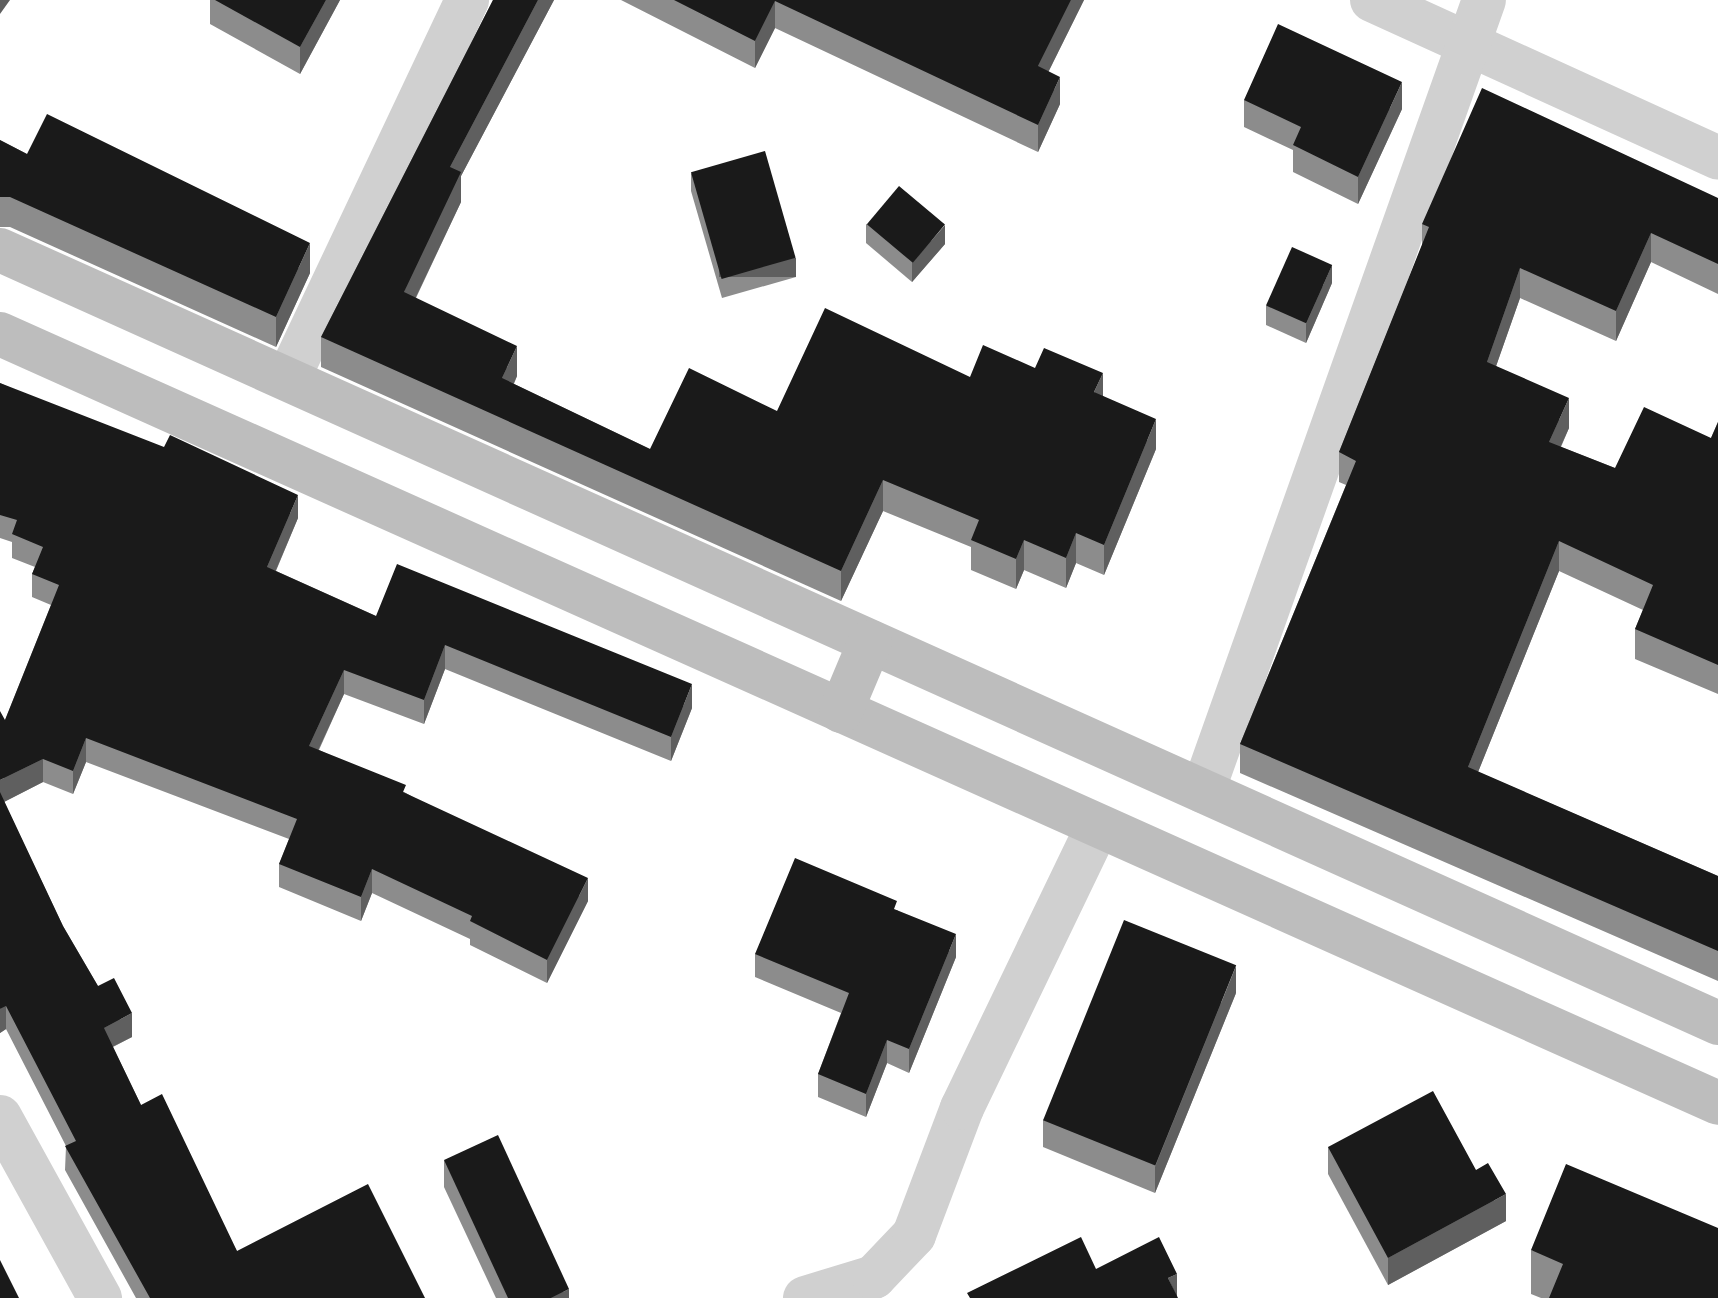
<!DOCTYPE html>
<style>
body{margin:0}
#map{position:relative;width:1718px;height:1298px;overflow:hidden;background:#fff;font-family:"Fira Sans",sans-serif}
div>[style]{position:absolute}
.minor>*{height:44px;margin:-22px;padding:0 22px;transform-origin:22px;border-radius:22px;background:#d0d0d0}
.tertiary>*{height:44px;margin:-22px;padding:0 22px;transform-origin:22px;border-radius:22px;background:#d0d0d0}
.secondary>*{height:44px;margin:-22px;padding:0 22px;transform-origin:22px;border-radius:22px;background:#bdbdbd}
.wall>*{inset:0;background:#8c8c8c}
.shaded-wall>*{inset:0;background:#5f5f5f;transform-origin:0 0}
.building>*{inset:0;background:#1a1a1a;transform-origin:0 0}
span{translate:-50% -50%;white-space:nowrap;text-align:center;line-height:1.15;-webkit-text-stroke:8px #fff;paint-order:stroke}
</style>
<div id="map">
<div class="minor">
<div style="left:1372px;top:0;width:380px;rotate:24.5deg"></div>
<div style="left:288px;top:379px;width:419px;rotate:-64.7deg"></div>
<div style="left:1203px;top:791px;width:839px;rotate:-70.44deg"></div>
<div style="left:805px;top:1298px;width:72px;rotate:-16.9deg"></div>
<div style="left:874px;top:1277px;width:58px;rotate:-46.4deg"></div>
<div style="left:914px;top:1235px;width:136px;rotate:-69.3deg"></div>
<div style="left:962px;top:1108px;width:313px;rotate:-64.3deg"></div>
</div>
<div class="tertiary">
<div style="left:0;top:1117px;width:207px;rotate:61.1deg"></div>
</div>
<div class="secondary">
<div style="left:0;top:250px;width:1884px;rotate:24.22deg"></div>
<div style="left:0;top:334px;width:1882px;rotate:24.11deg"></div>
<div style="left:841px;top:711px;width:75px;rotate:-67.2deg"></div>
</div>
<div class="wall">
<div style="clip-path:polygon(210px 0,340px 0,300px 74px,210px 24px)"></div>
<div style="clip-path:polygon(493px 0,554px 0,461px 176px,461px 202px,416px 298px,517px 376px,514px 384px,650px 449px,777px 411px,970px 377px,1103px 396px,1156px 449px,1104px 575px,1076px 563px,1066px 588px,1024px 570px,1016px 589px,971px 570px,971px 547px,883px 511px,841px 601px,321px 367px,321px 337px)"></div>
<div style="clip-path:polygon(621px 0,1084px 0,1048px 72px,1060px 104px,1038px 152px,775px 28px,755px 68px)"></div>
<div style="clip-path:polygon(1244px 100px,1402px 109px,1358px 204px,1293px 172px,1293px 150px,1244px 127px)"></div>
<div style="clip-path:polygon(0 140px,27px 154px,310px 273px,276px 347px,10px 227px,0 227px)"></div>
<div style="clip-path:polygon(691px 173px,796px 277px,722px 298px,691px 191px)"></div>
<div style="clip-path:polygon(1718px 198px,1718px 294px,1651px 262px,1616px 341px,1520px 298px,1496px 366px,1569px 428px,1561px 447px,1615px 468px,1711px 438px,1718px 422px,1718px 694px,1635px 659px,1635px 629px,1643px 610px,1559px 571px,1478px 772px,1718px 876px,1718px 981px,1240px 773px,1240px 744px,1346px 485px,1339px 482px,1339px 452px,1422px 246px,1422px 224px)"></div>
<div style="clip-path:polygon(866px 224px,945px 244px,912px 282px,866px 243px)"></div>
<div style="clip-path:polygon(1332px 283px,1306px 343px,1266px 325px,1266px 306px)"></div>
<div style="clip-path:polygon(0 383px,298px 518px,276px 571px,376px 616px,692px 708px,671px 761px,445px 669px,424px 724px,344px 694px,319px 750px,406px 793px,588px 901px,547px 983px,470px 945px,470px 939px,372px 893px,361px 921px,279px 887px,279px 864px,289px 839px,86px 762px,73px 794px,43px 782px,4px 802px,63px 926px,98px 986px,132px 1037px,113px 1047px,141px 1105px,237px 1251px,425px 1298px,136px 1298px,65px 1170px,66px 1146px,6px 1029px,0 1033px,5px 720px,51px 605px,32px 597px,32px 574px,35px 567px,12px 558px,12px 542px,0 538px)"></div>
<div style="clip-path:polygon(897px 910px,956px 957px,909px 1073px,887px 1063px,866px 1117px,818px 1097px,818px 1074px,841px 1013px,755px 977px,755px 954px)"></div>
<div style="clip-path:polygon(1236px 993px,1155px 1193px,1043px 1147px,1043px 1120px)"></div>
<div style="clip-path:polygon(1328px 1147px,1476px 1170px,1506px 1221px,1388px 1285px,1328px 1174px)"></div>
<div style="clip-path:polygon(444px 1160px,569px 1298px,496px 1298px,444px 1187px)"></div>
<div style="clip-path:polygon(1531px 1250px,1718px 1298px,1541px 1298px,1531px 1294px)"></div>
</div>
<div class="shaded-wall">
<div style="clip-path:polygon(0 0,10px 0,0 14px)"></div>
<div style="clip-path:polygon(326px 0,340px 0,300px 74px,300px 47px)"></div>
<div style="clip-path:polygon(538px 0,554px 0,461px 176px,461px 202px,404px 322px,404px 292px,450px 167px)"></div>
<div style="clip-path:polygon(1071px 0,1084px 0,1038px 93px,1038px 66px)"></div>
<div style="clip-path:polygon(775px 1px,775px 28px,755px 68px,755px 41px)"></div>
<div style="clip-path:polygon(1060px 77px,1060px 104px,1038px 152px,1038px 125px)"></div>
<div style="clip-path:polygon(1402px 82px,1402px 109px,1358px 204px,1358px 177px)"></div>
<div style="clip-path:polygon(945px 225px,945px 244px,912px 282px,912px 263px)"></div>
<div style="clip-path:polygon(1651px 233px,1651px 262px,1616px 341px,1616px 311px)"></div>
<div style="clip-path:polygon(310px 243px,310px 273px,276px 347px,276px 317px)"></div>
<div style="left:796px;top:258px;width:19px;height:77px;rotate:90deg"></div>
<div style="clip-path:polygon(1332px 265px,1332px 283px,1306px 343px,1306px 324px)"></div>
<div style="clip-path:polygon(1520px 268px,1520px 298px,1487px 392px,1487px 362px)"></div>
<div style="clip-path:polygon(517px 346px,517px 376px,502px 408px,502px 378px)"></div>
<div style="clip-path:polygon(1103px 373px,1103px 403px,1094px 392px)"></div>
<div style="clip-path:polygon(1569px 398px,1569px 428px,1549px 472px,1549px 442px)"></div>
<div style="clip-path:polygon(1156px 419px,1156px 449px,1104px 575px,1104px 545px)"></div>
<div style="clip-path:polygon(883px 480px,883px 511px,841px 601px,841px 571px)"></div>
<div style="clip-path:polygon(298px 495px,298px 518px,267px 591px,267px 567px)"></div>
<div style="clip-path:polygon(1076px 533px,1076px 563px,1066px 588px,1066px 558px)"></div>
<div style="clip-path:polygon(1024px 540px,1024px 570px,1016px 589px,1016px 559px)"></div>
<div style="clip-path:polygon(1559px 541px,1559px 571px,1468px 797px,1468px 767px)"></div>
<div style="clip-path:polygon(445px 645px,445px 669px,424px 724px,424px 700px)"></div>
<div style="clip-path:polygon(344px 670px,344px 694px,309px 770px,309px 746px)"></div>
<div style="clip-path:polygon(692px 684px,692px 708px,671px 761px,671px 737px)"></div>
<div style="clip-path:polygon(86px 738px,86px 762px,73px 794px,73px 771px)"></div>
<div style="clip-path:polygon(43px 759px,43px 782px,0 804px,0 780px)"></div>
<div style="clip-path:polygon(372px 869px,372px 893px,361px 921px,361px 897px)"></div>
<div style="clip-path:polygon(588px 878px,588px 901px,547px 983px,547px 960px)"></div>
<div style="clip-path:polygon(956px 934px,956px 957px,909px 1073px,909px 1049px)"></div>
<div style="clip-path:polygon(1236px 966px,1236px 993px,1155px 1193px,1155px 1167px)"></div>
<div style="clip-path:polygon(6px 1006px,6px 1029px,0 1033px,0 1009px)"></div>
<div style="clip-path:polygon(132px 1013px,132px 1037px,104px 1051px,104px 1028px)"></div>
<div style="clip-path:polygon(887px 1040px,887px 1063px,866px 1117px,866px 1094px)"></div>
<div style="clip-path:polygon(1506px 1194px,1506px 1221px,1388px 1285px,1388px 1258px)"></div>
<div style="clip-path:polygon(1177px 1274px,1177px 1298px,1168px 1278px)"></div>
<div style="clip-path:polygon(569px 1289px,569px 1298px,551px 1298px)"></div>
</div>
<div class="building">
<div style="clip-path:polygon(215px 0,326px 0,300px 47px)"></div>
<div style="clip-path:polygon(493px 0,538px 0,450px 167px,461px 172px,404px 292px,517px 346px,502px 378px,650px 449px,689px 368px,777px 411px,825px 308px,970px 377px,983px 345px,1035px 368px,1044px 348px,1103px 373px,1094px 392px,1156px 419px,1104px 545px,1076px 533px,1066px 558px,1024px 540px,1016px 559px,971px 540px,979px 520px,883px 480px,841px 571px,321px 337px)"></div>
<div style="clip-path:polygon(674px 0,1071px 0,1038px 66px,1060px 77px,1038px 125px,775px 1px,755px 41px)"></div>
<div style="clip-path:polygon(1278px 24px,1402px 82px,1358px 177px,1293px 145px,1301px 127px,1244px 100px)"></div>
<div style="clip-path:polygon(1482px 88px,1718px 198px,1718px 264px,1651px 233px,1616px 311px,1520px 268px,1487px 362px,1569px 398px,1549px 442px,1615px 468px,1644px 407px,1711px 438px,1718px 422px,1718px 665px,1635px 629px,1653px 585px,1559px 541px,1468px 767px,1718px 876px,1718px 951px,1240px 744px,1356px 461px,1339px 452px,1429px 227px,1422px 224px)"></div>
<div style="clip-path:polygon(47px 114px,310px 243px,276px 317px,10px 197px,0 197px,0 140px,27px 154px)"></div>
<div style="left:765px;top:151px;width:111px;height:77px;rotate:74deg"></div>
<div style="left:899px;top:186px;width:60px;height:50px;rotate:40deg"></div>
<div style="left:1292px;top:247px;width:44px;height:64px;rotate:24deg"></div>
<div style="clip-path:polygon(0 383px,164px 447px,170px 435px,298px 495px,267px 567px,376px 616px,397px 564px,692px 684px,671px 737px,445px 645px,424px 700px,344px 670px,309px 746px,406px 785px,403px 792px,588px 878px,547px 960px,470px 921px,472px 916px,372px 869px,361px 897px,279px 864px,297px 819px,86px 738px,73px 771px,43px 759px,0 780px,0 711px,5px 720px,59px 585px,32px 574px,43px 547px,12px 534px,17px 520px,0 515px)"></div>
<div style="clip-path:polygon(0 792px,63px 926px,98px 986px,114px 978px,132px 1013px,104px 1028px,141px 1105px,162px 1094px,237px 1251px,368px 1184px,425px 1298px,150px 1298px,65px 1146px,76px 1141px,6px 1006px,0 1009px)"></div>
<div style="clip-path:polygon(795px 858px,897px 901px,894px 909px,956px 934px,909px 1049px,887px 1040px,866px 1094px,818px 1074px,849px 993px,755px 954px)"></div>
<div style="left:1124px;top:920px;width:121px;height:216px;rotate:22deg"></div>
<div style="clip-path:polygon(1433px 1091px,1476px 1170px,1488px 1163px,1506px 1194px,1388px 1258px,1328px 1147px)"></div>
<div style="clip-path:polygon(498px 1135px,569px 1289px,551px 1298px,508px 1298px,444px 1160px)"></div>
<div style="clip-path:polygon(1566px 1164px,1718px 1228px,1718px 1298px,1549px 1298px,1563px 1264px,1531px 1250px)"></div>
<div style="clip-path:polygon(1081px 1237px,1096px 1269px,1159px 1237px,1177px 1274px,1168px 1278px,1178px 1298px,970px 1298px,967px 1293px)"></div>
<div style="clip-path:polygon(0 1260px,19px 1298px,0 1298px)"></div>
</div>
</div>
